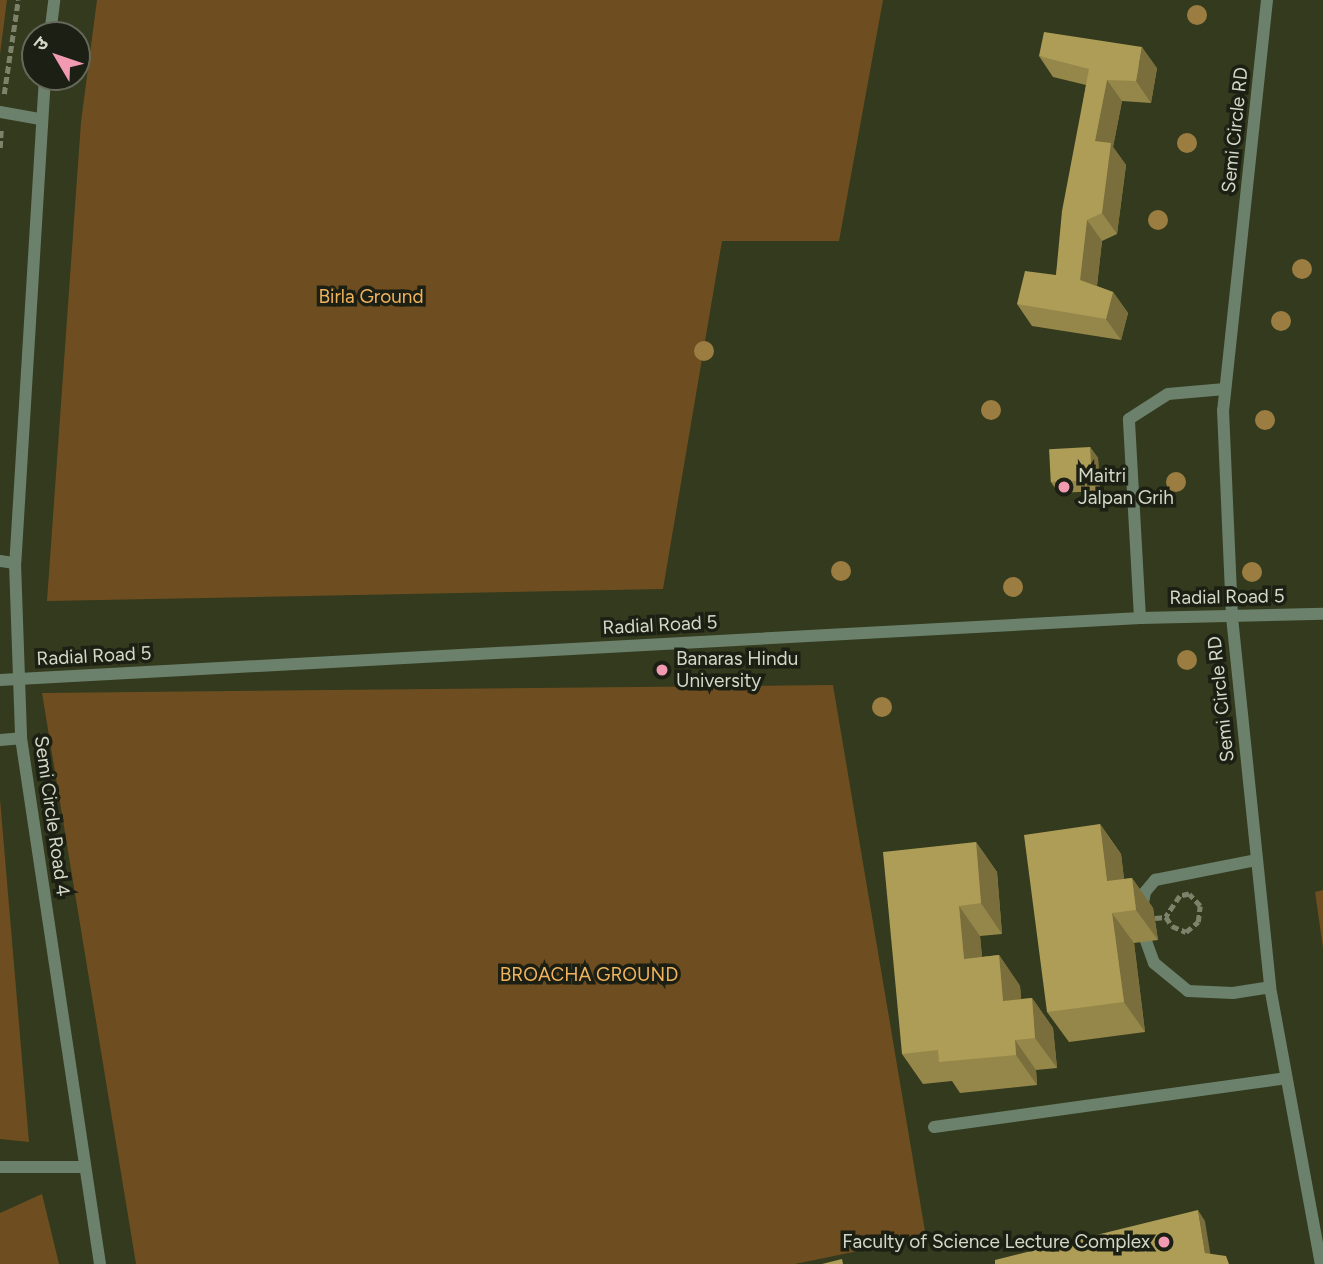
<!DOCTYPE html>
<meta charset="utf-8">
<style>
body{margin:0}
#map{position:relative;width:1323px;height:1264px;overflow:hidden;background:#333a1d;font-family:Figtree,"Noto Sans Devanagari",sans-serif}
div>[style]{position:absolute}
.green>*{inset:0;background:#6e4e20}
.path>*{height:4.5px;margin-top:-2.25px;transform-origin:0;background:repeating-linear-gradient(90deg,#7d836b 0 7px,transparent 0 10.5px)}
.lane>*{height:12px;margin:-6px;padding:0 6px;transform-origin:6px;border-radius:6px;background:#6b816b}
.trees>*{width:20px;height:20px;margin:-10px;border-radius:50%;background:#9b7d41}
.wall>*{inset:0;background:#95874a}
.shaded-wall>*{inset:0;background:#796e3c}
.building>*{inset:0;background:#ad9d56;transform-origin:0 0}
.dots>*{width:19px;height:19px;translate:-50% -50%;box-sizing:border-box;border:4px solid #1c1f13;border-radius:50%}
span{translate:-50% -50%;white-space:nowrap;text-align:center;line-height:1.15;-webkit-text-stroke:7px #1c1f13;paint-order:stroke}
.street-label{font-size:19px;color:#d3d8c7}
.park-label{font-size:19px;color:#f0b35e}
.poi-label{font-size:19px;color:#d3d8c7}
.left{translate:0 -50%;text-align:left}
.right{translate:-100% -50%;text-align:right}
.north{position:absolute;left:21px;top:21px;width:70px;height:70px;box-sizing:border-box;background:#1c1f13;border:2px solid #65695b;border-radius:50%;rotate:309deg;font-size:19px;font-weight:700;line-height:28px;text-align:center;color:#d3d8c7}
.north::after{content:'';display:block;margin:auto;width:24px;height:32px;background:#f19ab2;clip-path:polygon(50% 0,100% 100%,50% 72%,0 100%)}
</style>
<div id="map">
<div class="green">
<div style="clip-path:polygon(0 0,7px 0,0 54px)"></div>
<div style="clip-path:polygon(97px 0,883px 0,839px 241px,722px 241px,663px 589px,47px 601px,81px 122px)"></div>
<div style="clip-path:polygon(833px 685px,926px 1237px,795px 1264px,136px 1264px,42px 693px)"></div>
<div style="clip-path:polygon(0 799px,29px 1142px,0 1139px)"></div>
<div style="clip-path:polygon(1323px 890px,1323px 948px,1315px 892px)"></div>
<div style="clip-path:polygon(42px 1194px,59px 1264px,0 1264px,0 1213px)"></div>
</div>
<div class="path">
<div style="left:4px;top:94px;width:95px;rotate:-81.5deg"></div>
<div style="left:0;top:148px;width:21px;rotate:-87deg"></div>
<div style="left:1155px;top:918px;width:11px;rotate:-5deg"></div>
<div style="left:1166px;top:917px;width:11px;rotate:56deg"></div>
<div style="left:1172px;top:926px;width:15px;rotate:23deg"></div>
<div style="left:1186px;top:932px;width:16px;rotate:-40deg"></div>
<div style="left:1198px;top:922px;width:16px;rotate:-83deg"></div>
<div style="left:1200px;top:906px;width:16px;rotate:-133deg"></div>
<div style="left:1189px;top:894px;width:9px;rotate:167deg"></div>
<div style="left:1180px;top:896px;width:25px;rotate:124deg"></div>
</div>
<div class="lane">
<div style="left:1267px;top:0;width:412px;rotate:96.1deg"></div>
<div style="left:1223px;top:410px;width:207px;rotate:87.5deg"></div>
<div style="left:1232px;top:617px;width:372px;rotate:84.1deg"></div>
<div style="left:1270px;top:987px;width:282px;rotate:79.6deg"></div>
<div style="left:50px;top:35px;width:35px;rotate:-83deg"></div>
<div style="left:45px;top:77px;width:487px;rotate:93.5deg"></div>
<div style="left:15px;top:563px;width:175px;rotate:88deg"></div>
<div style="left:21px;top:738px;width:532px;rotate:81.46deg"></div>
<div style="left:0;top:112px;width:41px;rotate:9.9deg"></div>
<div style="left:0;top:561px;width:15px;rotate:8deg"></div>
<div style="left:1140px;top:618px;width:199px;rotate:-93.2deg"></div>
<div style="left:1129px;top:419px;width:46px;rotate:-32.7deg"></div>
<div style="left:1168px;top:394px;width:57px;rotate:-5deg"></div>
<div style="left:0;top:680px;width:1142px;rotate:-3.11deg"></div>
<div style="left:1140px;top:618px;width:183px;rotate:-1.3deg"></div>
<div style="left:0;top:740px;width:21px;rotate:-5deg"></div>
<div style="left:1142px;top:909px;width:17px;rotate:-80deg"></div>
<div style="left:1145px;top:892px;width:16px;rotate:-50deg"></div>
<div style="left:1155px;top:880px;width:104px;rotate:-11.1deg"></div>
<div style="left:1146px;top:941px;width:23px;rotate:70deg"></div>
<div style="left:1154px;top:963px;width:44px;rotate:39.5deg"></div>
<div style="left:1188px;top:991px;width:45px;rotate:2.5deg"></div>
<div style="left:1233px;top:993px;width:37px;rotate:-9deg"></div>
<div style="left:934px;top:1127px;width:355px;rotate:-7.9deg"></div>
<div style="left:0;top:1167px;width:82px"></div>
</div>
<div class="trees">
<div style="left:1197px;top:15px"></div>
<div style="left:1187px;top:143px"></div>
<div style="left:1158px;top:220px"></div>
<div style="left:1302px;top:269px"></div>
<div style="left:1281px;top:321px"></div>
<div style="left:704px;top:351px"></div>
<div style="left:991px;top:410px"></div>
<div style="left:1265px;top:420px"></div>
<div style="left:1176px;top:482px"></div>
<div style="left:841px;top:571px"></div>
<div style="left:1252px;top:572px"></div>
<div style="left:1013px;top:587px"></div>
<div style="left:1187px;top:660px"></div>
<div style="left:882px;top:707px"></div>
</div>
<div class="wall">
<div style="clip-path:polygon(1039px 56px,1157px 68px,1151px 103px,1122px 101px,1113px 147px,1126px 165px,1117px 234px,1102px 241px,1097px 286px,1113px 292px,1128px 313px,1121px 340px,1032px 326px,1017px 304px,1056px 275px,1086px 85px,1053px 77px)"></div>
<div style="clip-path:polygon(1090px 447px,1098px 458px,1100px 491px,1058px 493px,1051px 482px)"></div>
<div style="clip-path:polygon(1100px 824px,1121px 854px,1124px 879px,1132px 878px,1153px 908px,1158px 940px,1134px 943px,1145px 1032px,1069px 1042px,1047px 1012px)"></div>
<div style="clip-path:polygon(976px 842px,997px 872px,1002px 934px,980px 936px,982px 957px,999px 955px,1020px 986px,1021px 999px,1032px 998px,1053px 1028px,1057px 1068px,1036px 1070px,1037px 1085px,960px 1093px,952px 1081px,923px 1084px,902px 1054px)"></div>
</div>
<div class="shaded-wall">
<div style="clip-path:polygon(1142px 47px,1157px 68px,1151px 103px,1136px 81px)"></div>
<div style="clip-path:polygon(1107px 80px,1122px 101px,1113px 147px,1126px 165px,1117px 234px,1102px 213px,1095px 141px)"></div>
<div style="clip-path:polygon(1087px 220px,1102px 241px,1095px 302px,1080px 280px)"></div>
<div style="clip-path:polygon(1113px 292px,1128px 313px,1121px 340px,1106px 319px)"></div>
<div style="clip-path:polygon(1090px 447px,1098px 458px,1100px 491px,1092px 480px)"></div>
<div style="clip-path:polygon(1100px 824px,1121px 854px,1128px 912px,1107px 881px)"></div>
<div style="clip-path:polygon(976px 842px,997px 872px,1002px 934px,981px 903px)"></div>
<div style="clip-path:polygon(1132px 878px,1153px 908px,1158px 940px,1136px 910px)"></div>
<div style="clip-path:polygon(959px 906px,980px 936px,985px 989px,964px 959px)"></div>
<div style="clip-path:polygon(1112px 913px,1134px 943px,1145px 1032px,1124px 1002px)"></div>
<div style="clip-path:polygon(999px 955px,1020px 986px,1024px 1031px,1003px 1001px)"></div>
<div style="clip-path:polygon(1032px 998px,1053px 1028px,1057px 1068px,1035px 1038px)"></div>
<div style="clip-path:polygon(1015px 1040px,1036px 1070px,1037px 1085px,1016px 1055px)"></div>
<div style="clip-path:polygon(1198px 1210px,1205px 1221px,1212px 1264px,1205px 1253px)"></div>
</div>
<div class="building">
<div style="clip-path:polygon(1044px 32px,1142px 47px,1136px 81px,1107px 80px,1095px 141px,1111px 143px,1102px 213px,1087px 220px,1080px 280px,1113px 292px,1106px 319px,1017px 304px,1025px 271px,1056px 275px,1062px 211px,1089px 69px,1039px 56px)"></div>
<div style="left:1090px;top:447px;width:33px;height:41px;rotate:87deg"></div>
<div style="clip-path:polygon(1100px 824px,1107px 881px,1132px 878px,1136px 910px,1112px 913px,1124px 1002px,1047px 1012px,1024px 835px)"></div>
<div style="clip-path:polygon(976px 842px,981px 903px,959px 906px,964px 959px,999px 955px,1003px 1001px,1032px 998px,1035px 1038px,1015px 1040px,1016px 1055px,939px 1062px,938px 1050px,902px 1054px,883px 852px)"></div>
<div style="clip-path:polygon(1198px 1210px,1205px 1253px,1226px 1256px,1229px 1264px,995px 1264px,995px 1260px)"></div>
<div style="clip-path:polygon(842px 1259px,843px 1264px,822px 1264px)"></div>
</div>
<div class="dots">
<div style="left:1064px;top:487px;background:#f19ab2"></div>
<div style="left:662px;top:670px;background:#f19ab2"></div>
<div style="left:1164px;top:1242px;background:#f19ab2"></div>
</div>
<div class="street-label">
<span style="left:1235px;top:130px;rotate:-84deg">Semi Circle RD</span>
<span style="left:1227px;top:597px;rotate:-1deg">Radial Road 5</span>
<span style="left:660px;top:625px;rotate:-3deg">Radial Road 5</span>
<span style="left:94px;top:656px;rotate:-3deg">Radial Road 5</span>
<span style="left:1221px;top:699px;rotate:-96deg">Semi Circle RD</span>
<span style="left:52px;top:816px;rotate:82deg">Semi Circle Road 4</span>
</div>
<div class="park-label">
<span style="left:371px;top:297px">Birla Ground</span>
<span style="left:589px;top:975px">BROACHA GROUND</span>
</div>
<div class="poi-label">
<span class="left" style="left:1078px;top:487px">Maitri<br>Jalpan Grih</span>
<span class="left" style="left:676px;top:670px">Banaras Hindu<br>University</span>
<span class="right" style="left:1150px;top:1242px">Faculty of Science Lecture Complex</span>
</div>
<div class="north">उ</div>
</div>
